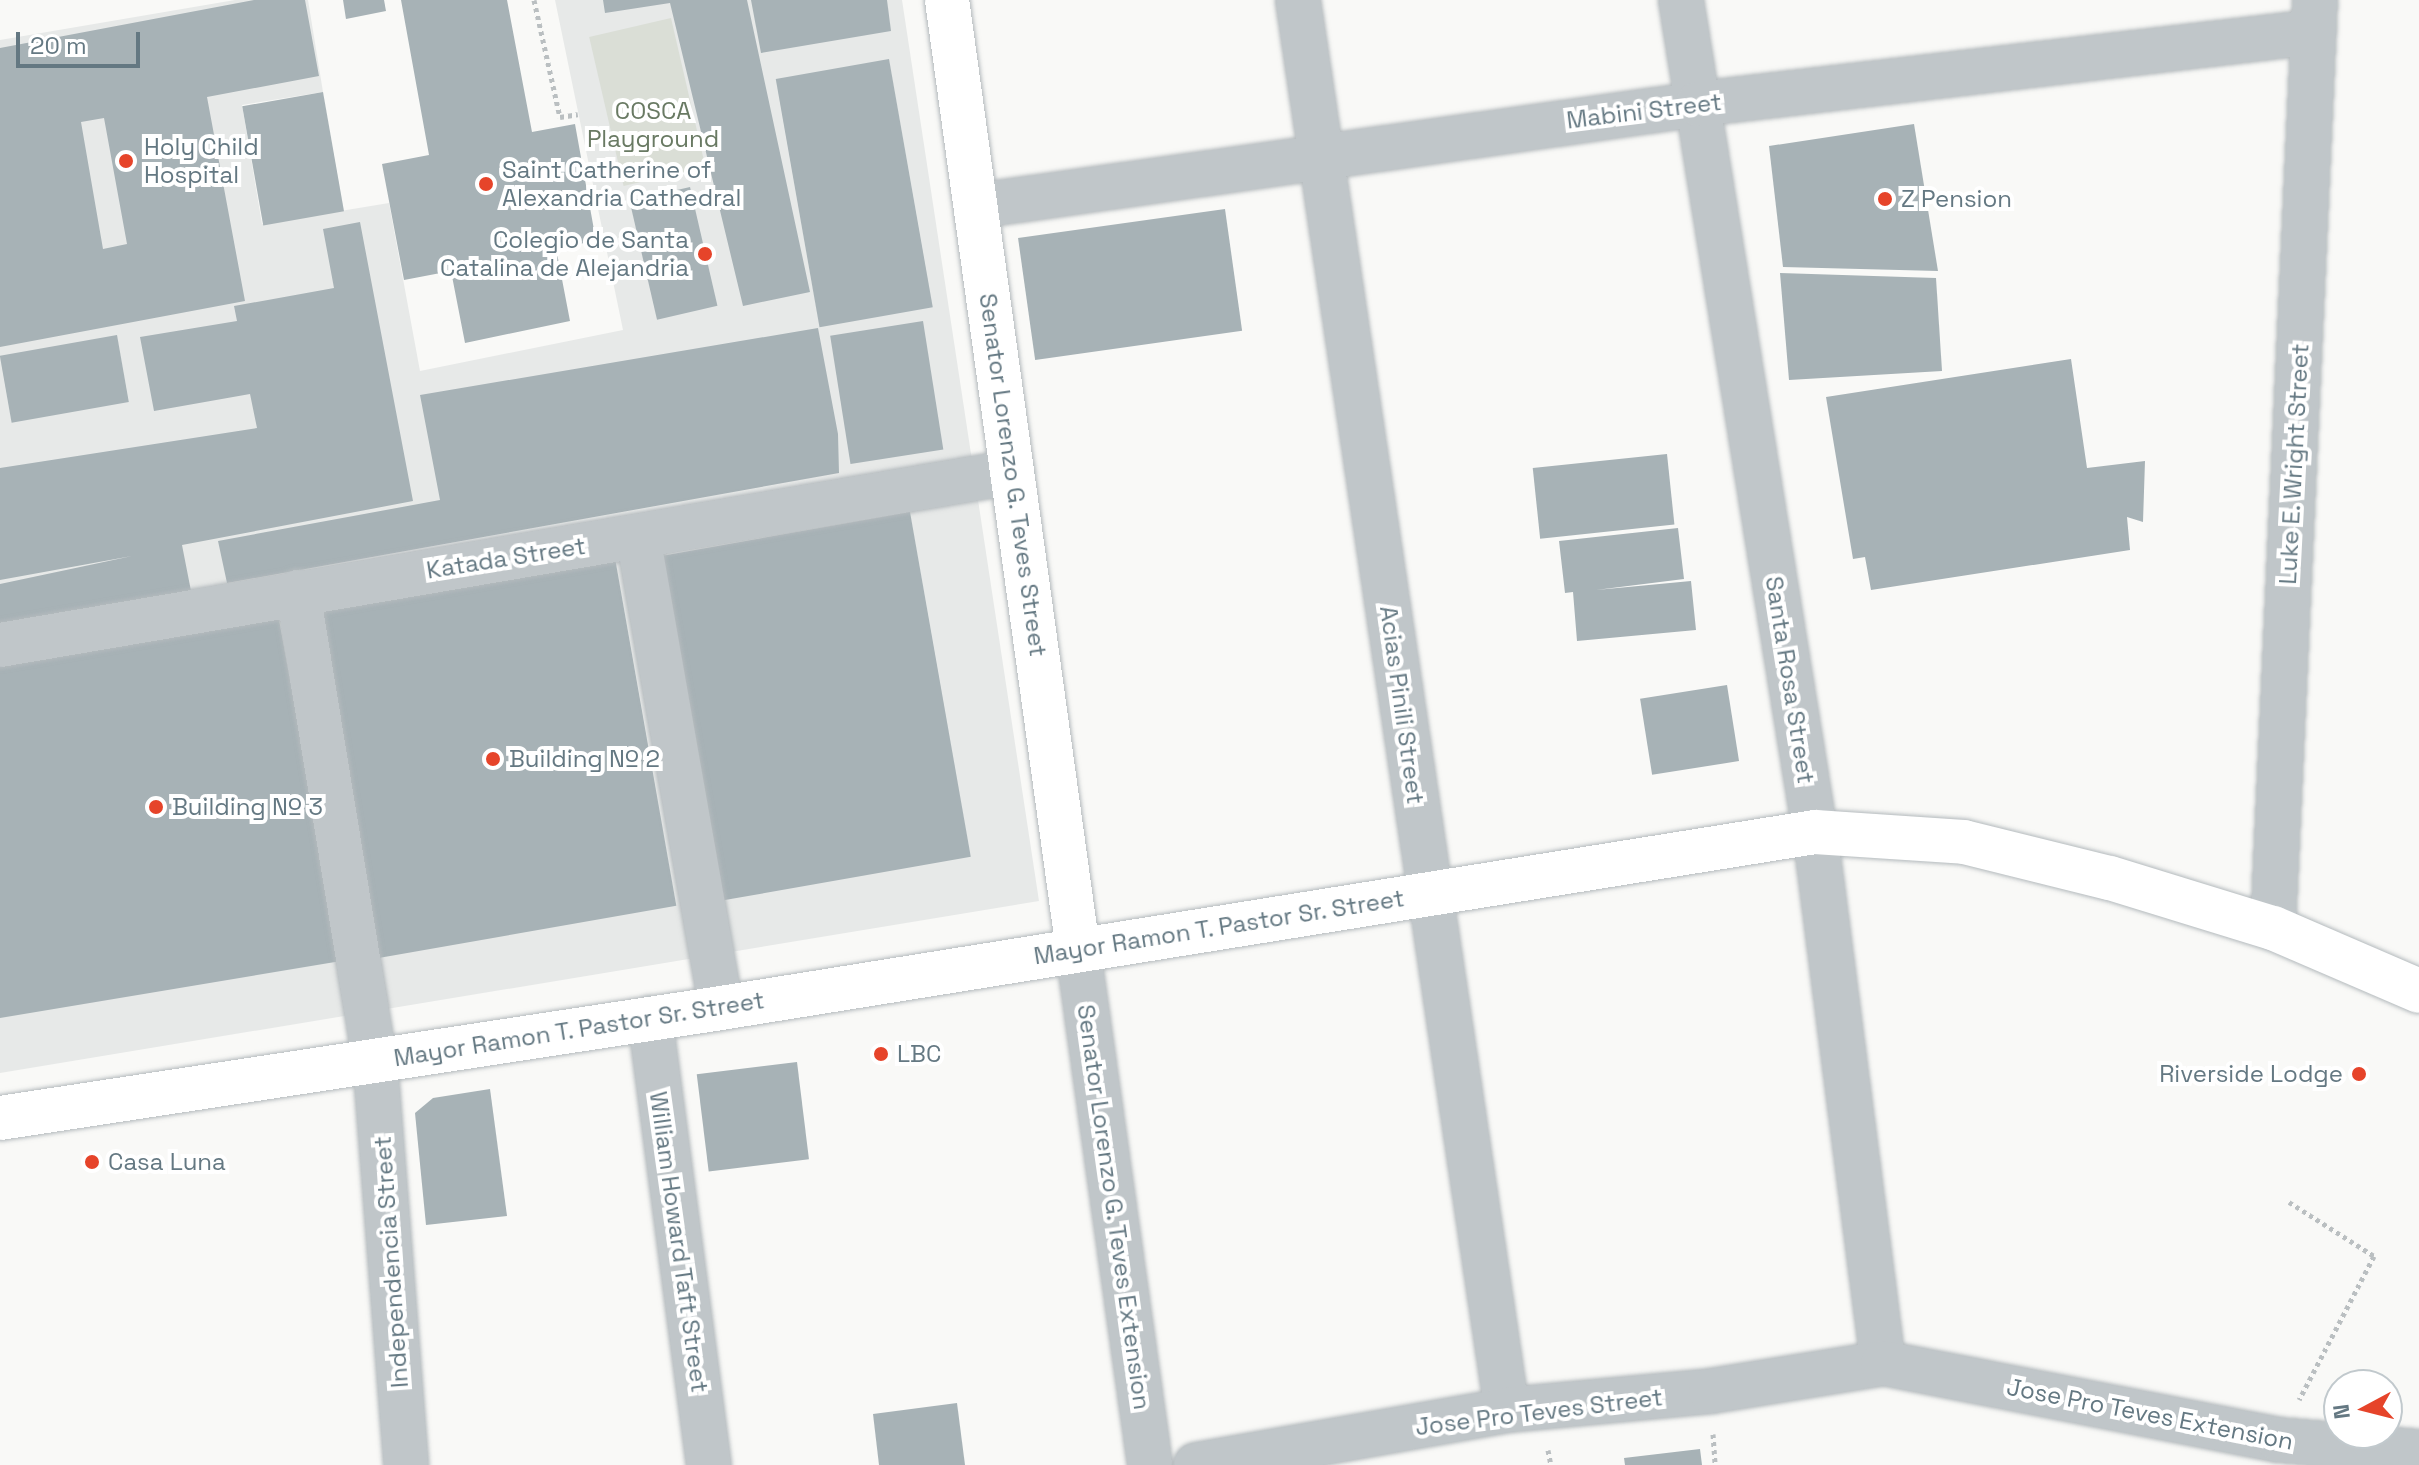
<!DOCTYPE html>
<meta charset="utf-8">
<style>
body{margin:0}
#map{position:relative;width:2419px;height:1465px;overflow:hidden;background:#f9f9f7;font-family:"Space Grotesk",sans-serif}
div>[style]{position:absolute}
.built>*{inset:0;background:#e7e9e8}
.green>*{inset:0;background:#daded6;transform-origin:0 0}
.building>*{inset:0;background:#a7b2b6;transform-origin:0 0}
.path>*{height:5px;margin-top:-2.5px;transform-origin:0;background:repeating-linear-gradient(90deg,#babfc1 0 4px,transparent 0 8px)}
.roads{filter:drop-shadow(0 0 2px #b4babd) drop-shadow(0 0 2px #b4babd)}
.minor>*{height:44px;margin:-22px;padding:0 22px;transform-origin:22px;border-radius:22px;background:#c0c6c9}
.major>*{height:44px;margin:-22px;padding:0 22px;transform-origin:22px;border-radius:22px;background:#fff}
.dots>*{width:22px;height:22px;translate:-50% -50%;box-sizing:border-box;border:4px solid #fff;border-radius:50%}
span{translate:-50% -50%;white-space:nowrap;text-align:center;line-height:1.15;-webkit-text-stroke:8px #fff;paint-order:stroke}
.park-label{font-size:24px;color:#697a63}
.street-label{font-size:24px;color:#647882}
.poi-label{font-size:24px;color:#647882}
.left{translate:0 -50%;text-align:left}
.right{translate:-100% -50%;text-align:right}
.north{position:absolute;left:2323px;top:1369px;width:80px;height:80px;box-sizing:border-box;background:#fff;border:2px solid #c1c9cd;border-radius:50%;rotate:263deg;font-size:22px;font-weight:700;line-height:32px;text-align:center;color:#647882}
.north::after{content:'';display:block;margin:auto;width:28px;height:36px;background:#e6442a;clip-path:polygon(50% 0,100% 100%,50% 72%,0 100%)}
.scale{position:absolute;left:16px;top:32px;width:124px;height:36px;box-sizing:border-box;border:4px solid #647882;border-top:0;padding-left:10px;font-size:24px;line-height:28px;white-space:nowrap;color:#647882;-webkit-text-stroke:6px #fff;paint-order:stroke}
</style>
<div id="map">
<div class="built">
<div style="clip-path:polygon(235px 0,308px 0,323px 92px,242px 105px,262px 224px,389px 203px,420px 371px,623px 330px,555px 0,902px 0,1039px 901px,0 1073px,0 40px)"></div>
</div>
<div class="green">
<div style="left:671px;top:18px;width:153px;height:84px;rotate:77deg"></div>
</div>
<div class="building">
<div style="clip-path:polygon(evenodd,254px 0,305px 0,319px 76px,207px 97px,245px 301px,0 347px,0 48px,254px 0,104px 118px,127px 244px,103px 249px,81px 122px,104px 118px)"></div>
<div style="clip-path:polygon(343px 0,384px 0,386px 11px,346px 19px)"></div>
<div style="clip-path:polygon(401px 0,507px 0,532px 132px,575px 124px,596px 241px,556px 248px,570px 321px,465px 343px,451px 271px,404px 280px,382px 164px,429px 155px)"></div>
<div style="clip-path:polygon(603px 0,747px 0,810px 292px,743px 306px,670px 3px,605px 13px)"></div>
<div style="clip-path:polygon(751px 0,887px 0,891px 31px,761px 53px)"></div>
<div style="left:889px;top:59px;width:252px;height:115px;rotate:80deg"></div>
<div style="left:323px;top:92px;width:121px;height:82px;rotate:80deg"></div>
<div style="clip-path:polygon(1914px 124px,1938px 271px,1783px 267px,1769px 146px)"></div>
<div style="left:690px;top:187px;width:122px;height:62px;rotate:77deg"></div>
<div style="left:1225px;top:209px;width:123px;height:209px;rotate:82deg"></div>
<div style="clip-path:polygon(360px 222px,413px 501px,182px 545px,191px 591px,0 624px,0 584px,132px 556px,0 580px,0 468px,257px 428px,250px 394px,154px 411px,140px 337px,237px 321px,234px 306px,334px 288px,323px 229px)"></div>
<div style="clip-path:polygon(1780px 273px,1936px 278px,1942px 371px,1789px 380px)"></div>
<div style="left:923px;top:321px;width:130px;height:94px;rotate:81deg"></div>
<div style="clip-path:polygon(818px 328px,838px 434px,839px 473px,227px 583px,218px 541px,440px 500px,420px 395px)"></div>
<div style="left:117px;top:335px;width:68px;height:119px;rotate:80deg"></div>
<div style="clip-path:polygon(2071px 359px,2087px 468px,2145px 461px,2143px 522px,2127px 517px,2130px 550px,1871px 590px,1865px 557px,1853px 559px,1826px 397px)"></div>
<div style="left:1667px;top:454px;width:71px;height:135px;rotate:84deg"></div>
<div style="left:910px;top:512px;width:350px;height:257px;rotate:80deg"></div>
<div style="clip-path:polygon(1678px 528px,1684px 579px,1596px 590px,1691px 581px,1696px 630px,1577px 641px,1573px 592px,1565px 593px,1559px 541px)"></div>
<div style="left:615px;top:558px;width:353px;height:308px;rotate:80deg"></div>
<div style="clip-path:polygon(276px 603px,341px 961px,0 1018px,0 652px)"></div>
<div style="left:1727px;top:685px;width:77px;height:88px;rotate:81deg"></div>
<div style="left:797px;top:1062px;width:98px;height:101px;rotate:83deg"></div>
<div style="clip-path:polygon(490px 1089px,507px 1216px,426px 1225px,415px 1113px,433px 1098px)"></div>
<div style="clip-path:polygon(957px 1403px,965px 1465px,879px 1465px,873px 1414px)"></div>
<div style="clip-path:polygon(1700px 1449px,1702px 1465px,1625px 1465px,1624px 1458px)"></div>
</div>
<div class="path">
<div style="left:534px;top:0;width:120px;rotate:77.5deg"></div>
<div style="left:560px;top:117px;width:18px;rotate:-9deg"></div>
<div style="left:2289px;top:1202px;width:101px;rotate:32.4deg"></div>
<div style="left:2374px;top:1256px;width:162px;rotate:117.5deg"></div>
<div style="left:1713px;top:1434px;width:31px;rotate:86deg"></div>
<div style="left:1548px;top:1450px;width:15px;rotate:79deg"></div>
</div>
<div class="roads">
<div class="minor">
<div style="left:1298px;top:0;width:1425px;rotate:81.57deg"></div>
<div style="left:1681px;top:0;width:843px;rotate:80.85deg"></div>
<div style="left:1815px;top:832px;width:535px;rotate:82.7deg"></div>
<div style="left:976px;top:206px;width:729px;rotate:-8.04deg"></div>
<div style="left:1698px;top:104px;width:620px;rotate:-6.67deg"></div>
<div style="left:638px;top:536px;width:479px;rotate:80deg"></div>
<div style="left:298px;top:592px;width:474px;rotate:80.7deg"></div>
<div style="left:375px;top:1060px;width:406px;rotate:85.6deg"></div>
<div style="left:0;top:645px;width:1027px;rotate:-9.7deg"></div>
<div style="left:2273px;top:928px;width:929px;rotate:-87.41deg"></div>
<div style="left:1078px;top:950px;width:520px;rotate:82.04deg"></div>
<div style="left:650px;top:1018px;width:451px;rotate:82.5deg"></div>
<div style="left:1196px;top:1465px;width:316px;rotate:-10deg"></div>
<div style="left:1507px;top:1410px;width:205px;rotate:-5.3deg"></div>
<div style="left:1711px;top:1391px;width:174px;rotate:-9.2deg"></div>
<div style="left:1883px;top:1363px;width:403px;rotate:11deg"></div>
<div style="left:2279px;top:1440px;width:141px;rotate:4.9deg"></div>
</div>
<div class="major">
<div style="left:947px;top:0;width:959px;rotate:82.15deg"></div>
<div style="left:0;top:1118px;width:729px;rotate:-8.67deg"></div>
<div style="left:721px;top:1008px;width:1108px;rotate:-9.14deg"></div>
<div style="left:1815px;top:832px;width:149px;rotate:3.8deg"></div>
<div style="left:1964px;top:842px;width:150px;rotate:13.9deg"></div>
<div style="left:2110px;top:878px;width:170px;rotate:17.1deg"></div>
<div style="left:2273px;top:928px;width:159px;rotate:23.3deg"></div>
</div>
</div>
<div class="dots">
<div style="left:126px;top:161px;background:#e6442a"></div>
<div style="left:486px;top:184px;background:#e6442a"></div>
<div style="left:1885px;top:199px;background:#e6442a"></div>
<div style="left:705px;top:254px;background:#e6442a"></div>
<div style="left:493px;top:759px;background:#e6442a"></div>
<div style="left:156px;top:807px;background:#e6442a"></div>
<div style="left:881px;top:1054px;background:#e6442a"></div>
<div style="left:2359px;top:1074px;background:#e6442a"></div>
<div style="left:92px;top:1162px;background:#e6442a"></div>
</div>
<div class="park-label">
<span style="left:653px;top:125px">COSCA<br>Playground</span>
</div>
<div class="street-label">
<span style="left:1644px;top:111px;rotate:-7deg">Mabini Street</span>
<span style="left:2294px;top:464px;rotate:-87deg">Luke E. Wright Street</span>
<span style="left:1013px;top:475px;rotate:82deg">Senator Lorenzo G. Teves Street</span>
<span style="left:506px;top:558px;rotate:-9deg">Katada Street</span>
<span style="left:1790px;top:680px;rotate:81deg">Santa Rosa Street</span>
<span style="left:1402px;top:705px;rotate:82deg">Acias Pinili Street</span>
<span style="left:1219px;top:927px;rotate:-9deg">Mayor Ramon T. Pastor Sr. Street</span>
<span style="left:579px;top:1029px;rotate:-9deg">Mayor Ramon T. Pastor Sr. Street</span>
<span style="left:1114px;top:1207px;rotate:82deg">Senator Lorenzo G. Teves Extension</span>
<span style="left:679px;top:1242px;rotate:82deg">William Howard Taft Street</span>
<span style="left:391px;top:1262px;rotate:-94deg">Independencia Street</span>
<span style="left:1539px;top:1412px;rotate:-7deg">Jose Pro Teves Street</span>
<span style="left:2150px;top:1414px;rotate:11deg">Jose Pro Teves Extension</span>
</div>
<div class="poi-label">
<span class="left" style="left:144px;top:161px">Holy Child<br>Hospital</span>
<span class="left" style="left:502px;top:184px">Saint Catherine of<br>Alexandria Cathedral</span>
<span class="left" style="left:1901px;top:199px">Z Pension</span>
<span class="right" style="left:689px;top:254px">Colegio de Santa<br>Catalina de Alejandria</span>
<span class="left" style="left:509px;top:759px">Building № 2</span>
<span class="left" style="left:172px;top:807px">Building № 3</span>
<span class="left" style="left:897px;top:1054px">LBC</span>
<span class="right" style="left:2343px;top:1074px">Riverside Lodge</span>
<span class="left" style="left:108px;top:1162px">Casa Luna</span>
</div>
<div class="north">N</div>
<div class="scale">20 m</div>
</div>
